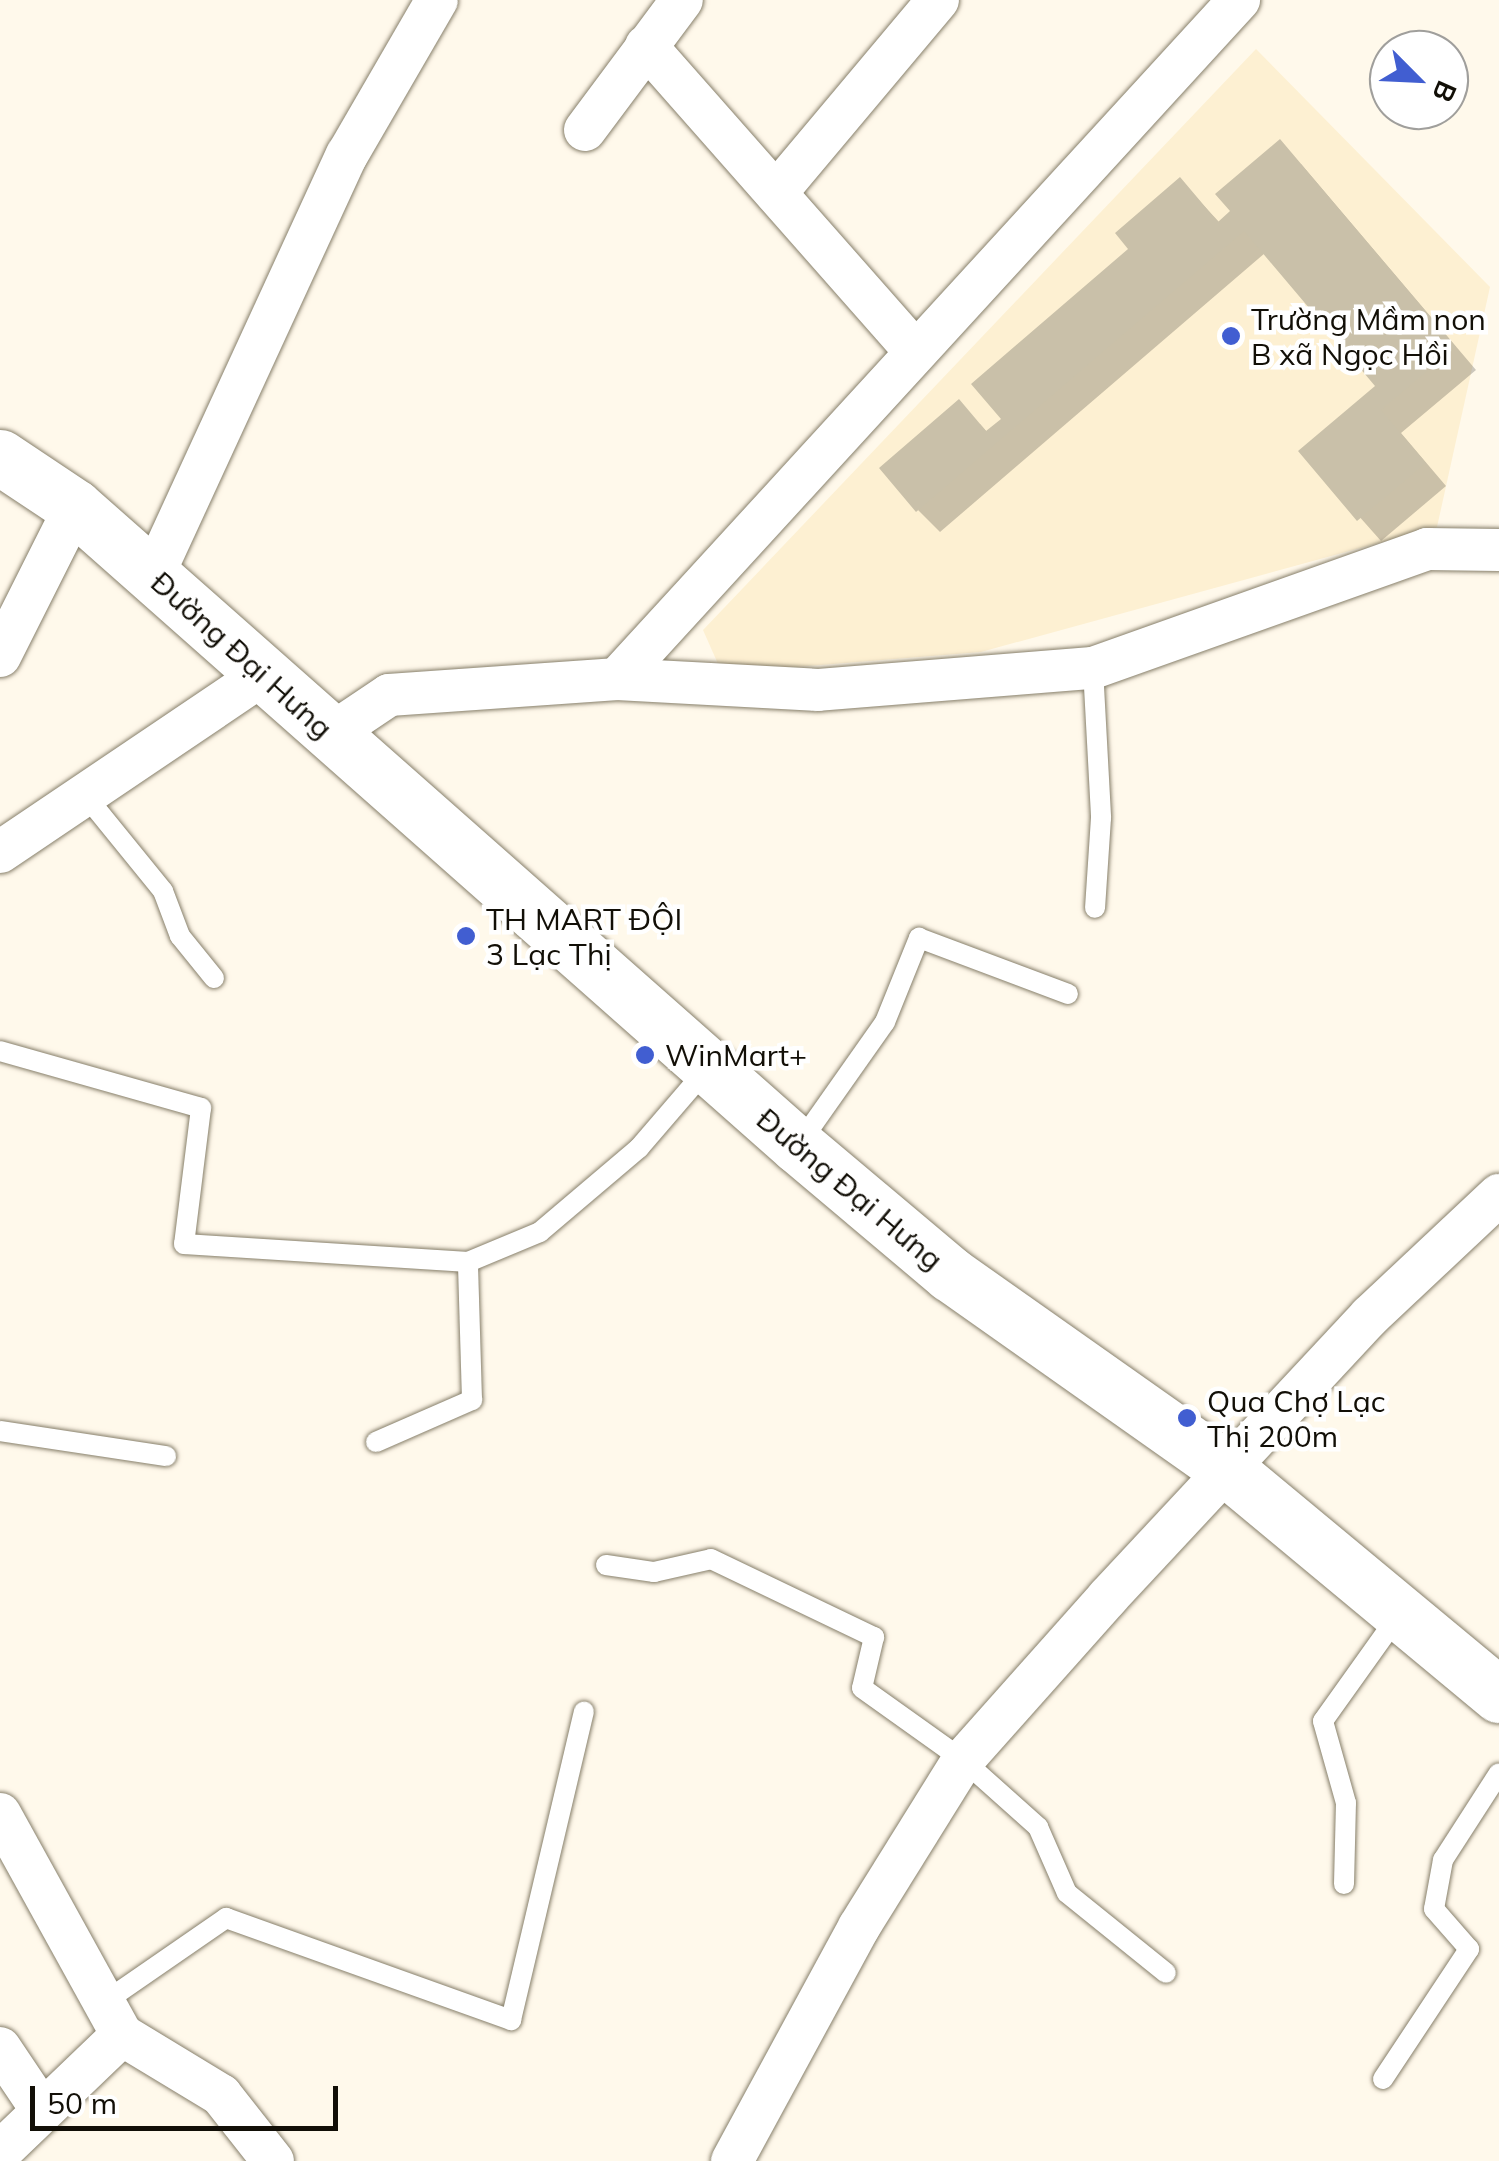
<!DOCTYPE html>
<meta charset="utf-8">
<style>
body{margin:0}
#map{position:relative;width:1499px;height:2161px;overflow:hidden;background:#fff9eb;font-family:Mulish,sans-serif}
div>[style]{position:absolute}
.built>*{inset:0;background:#fdf0d2}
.shadow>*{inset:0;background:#0003}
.building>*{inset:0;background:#c9c0a9}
.roads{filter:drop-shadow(0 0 2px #877f6a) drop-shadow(0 0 2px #877f6a)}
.lane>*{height:20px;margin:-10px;padding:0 10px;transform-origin:10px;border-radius:10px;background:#fff}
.street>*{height:42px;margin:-21px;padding:0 21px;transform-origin:21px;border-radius:21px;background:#fff}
.secondary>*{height:55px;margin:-27.5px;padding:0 27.5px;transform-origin:27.5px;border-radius:27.5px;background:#fff}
.dots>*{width:28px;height:28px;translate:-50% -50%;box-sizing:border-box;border:5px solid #fff;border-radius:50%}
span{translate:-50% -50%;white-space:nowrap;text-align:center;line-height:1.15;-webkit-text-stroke:9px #fff;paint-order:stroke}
.poi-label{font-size:30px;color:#120f07}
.left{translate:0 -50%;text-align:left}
.street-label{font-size:30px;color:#120f07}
.north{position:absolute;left:1369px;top:30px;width:100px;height:100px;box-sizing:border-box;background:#fff;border:2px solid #a09f9c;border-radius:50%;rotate:114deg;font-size:28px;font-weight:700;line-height:40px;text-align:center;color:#120f07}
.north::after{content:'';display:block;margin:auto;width:35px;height:45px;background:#415ed1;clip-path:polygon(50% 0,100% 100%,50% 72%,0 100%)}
.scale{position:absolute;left:30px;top:2086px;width:308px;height:45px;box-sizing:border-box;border:5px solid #120f07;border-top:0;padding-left:12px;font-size:30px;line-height:35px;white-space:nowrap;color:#120f07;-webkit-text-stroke:8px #fff;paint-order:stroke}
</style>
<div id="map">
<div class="built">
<div style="clip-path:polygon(1256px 49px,1490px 287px,1437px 527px,981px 652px,722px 673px,703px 630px)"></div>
</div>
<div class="shadow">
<div style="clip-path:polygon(1301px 164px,1476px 370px,1401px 433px,1446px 486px,1381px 541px,1302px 452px,1378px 386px,1265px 253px,940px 532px,918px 510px,980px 424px,988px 433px,1004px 420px,1180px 180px,1220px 223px)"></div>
</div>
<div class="building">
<div style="clip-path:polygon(1280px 139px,1456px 347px,1381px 410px,1426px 463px,1357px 521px,1298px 451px,1375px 386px,1244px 231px,916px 512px,879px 468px,959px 399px,986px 431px,1001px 419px,971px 384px,1128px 249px,1115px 233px,1180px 177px,1218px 222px,1230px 211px,1215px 194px)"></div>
</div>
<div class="roads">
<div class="lane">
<div style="left:1093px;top:668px;width:150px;rotate:86.9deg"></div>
<div style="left:1101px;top:818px;width:90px;rotate:93.8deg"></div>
<div style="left:85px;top:795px;width:124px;rotate:50.9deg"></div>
<div style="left:163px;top:891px;width:48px;rotate:69.3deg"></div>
<div style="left:180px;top:936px;width:54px;rotate:51deg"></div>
<div style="left:0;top:1051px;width:209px;rotate:15.8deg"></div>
<div style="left:201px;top:1108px;width:137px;rotate:97.1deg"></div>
<div style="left:184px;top:1244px;width:285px;rotate:3.6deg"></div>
<div style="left:468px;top:1262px;width:78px;rotate:-22.6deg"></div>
<div style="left:540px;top:1232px;width:130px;rotate:-40.3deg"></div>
<div style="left:639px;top:1148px;width:104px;rotate:-49.3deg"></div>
<div style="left:799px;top:1144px;width:149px;rotate:-54.8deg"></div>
<div style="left:885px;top:1022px;width:91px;rotate:-68deg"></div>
<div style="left:919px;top:938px;width:159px;rotate:20.6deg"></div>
<div style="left:0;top:1431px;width:168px;rotate:8.6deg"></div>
<div style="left:376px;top:1442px;width:105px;rotate:-23.6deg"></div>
<div style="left:472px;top:1400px;width:138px;rotate:-91.7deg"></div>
<div style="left:606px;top:1565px;width:49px;rotate:8.3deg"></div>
<div style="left:654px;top:1572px;width:58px;rotate:-12.8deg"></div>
<div style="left:711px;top:1559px;width:181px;rotate:25.6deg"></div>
<div style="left:874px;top:1637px;width:52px;rotate:103.2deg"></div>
<div style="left:862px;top:1688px;width:124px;rotate:35.5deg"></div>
<div style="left:963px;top:1760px;width:101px;rotate:41.8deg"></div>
<div style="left:1038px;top:1827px;width:72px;rotate:66.3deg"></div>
<div style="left:1067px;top:1893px;width:127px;rotate:38.9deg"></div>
<div style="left:1344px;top:1884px;width:81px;rotate:-88.6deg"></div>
<div style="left:1346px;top:1803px;width:85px;rotate:-105.7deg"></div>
<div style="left:1323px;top:1721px;width:129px;rotate:-54.5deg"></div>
<div style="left:103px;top:2003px;width:150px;rotate:-34.6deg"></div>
<div style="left:226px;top:1918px;width:303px;rotate:19.7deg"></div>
<div style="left:511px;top:2020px;width:317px;rotate:-76.7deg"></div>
<div style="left:1383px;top:2079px;width:156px;rotate:-56.5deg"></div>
<div style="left:1469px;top:1949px;width:53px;rotate:-131.2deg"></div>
<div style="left:1434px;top:1909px;width:50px;rotate:-79.6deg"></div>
<div style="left:1443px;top:1860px;width:103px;rotate:-57.2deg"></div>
</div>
<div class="street">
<div style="left:646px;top:46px;width:408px;rotate:48.6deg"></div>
<div style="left:585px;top:130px;width:162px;rotate:-53.3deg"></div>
<div style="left:776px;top:193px;width:252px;rotate:-50deg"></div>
<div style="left:153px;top:576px;width:464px;rotate:-65.3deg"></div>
<div style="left:347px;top:155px;width:179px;rotate:-59.9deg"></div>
<div style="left:0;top:656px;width:167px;rotate:-63.3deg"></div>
<div style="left:617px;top:679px;width:921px;rotate:-47.51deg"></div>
<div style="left:331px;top:734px;width:70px;rotate:-33.9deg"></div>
<div style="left:389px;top:695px;width:229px;rotate:-4deg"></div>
<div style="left:617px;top:679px;width:201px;rotate:3.1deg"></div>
<div style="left:818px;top:690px;width:276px;rotate:-4.6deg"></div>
<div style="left:1093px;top:668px;width:355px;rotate:-19.6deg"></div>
<div style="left:1427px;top:549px;width:72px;rotate:0.8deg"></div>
<div style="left:0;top:852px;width:318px;rotate:-34deg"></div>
<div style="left:0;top:1814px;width:252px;rotate:61.1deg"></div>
<div style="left:122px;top:2035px;width:116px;rotate:31.2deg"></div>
<div style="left:221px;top:2095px;width:84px;rotate:51.8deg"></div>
<div style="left:0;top:2048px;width:73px;rotate:56.1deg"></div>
<div style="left:0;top:2152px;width:169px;rotate:-43.8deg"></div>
<div style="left:732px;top:2161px;width:266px;rotate:-61.5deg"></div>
<div style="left:859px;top:1927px;width:197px;rotate:-58.1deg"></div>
<div style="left:963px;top:1760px;width:218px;rotate:-48.3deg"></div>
<div style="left:1108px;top:1597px;width:384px;rotate:-47deg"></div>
<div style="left:1370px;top:1316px;width:177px;rotate:-43.2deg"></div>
</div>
<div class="secondary">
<div style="left:0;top:457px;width:90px;rotate:33.7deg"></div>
<div style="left:75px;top:507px;width:965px;rotate:41.47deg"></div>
<div style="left:798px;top:1146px;width:199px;rotate:40.1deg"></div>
<div style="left:950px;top:1274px;width:342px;rotate:35.2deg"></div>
<div style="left:1229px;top:1471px;width:351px;rotate:39.7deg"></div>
</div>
</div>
<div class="dots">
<div style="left:1231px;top:336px;background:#415ed1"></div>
<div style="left:466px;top:936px;background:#415ed1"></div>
<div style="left:645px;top:1055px;background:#415ed1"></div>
<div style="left:1187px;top:1418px;background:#415ed1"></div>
</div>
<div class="poi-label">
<span class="left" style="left:1251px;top:336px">Trường Mầm non<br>B xã Ngọc Hồi</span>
<span class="left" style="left:486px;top:936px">TH MART ĐỘI<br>3 Lạc Thị</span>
<span class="left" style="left:665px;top:1055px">WinMart+</span>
<span class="left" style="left:1207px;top:1418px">Qua Chợ Lạc<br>Thị 200m</span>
</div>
<div class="street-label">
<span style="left:242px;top:655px;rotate:42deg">Đường Đại Hưng</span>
<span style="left:850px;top:1189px;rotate:40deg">Đường Đại Hưng</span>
</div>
<div class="north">B</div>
<div class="scale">50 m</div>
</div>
